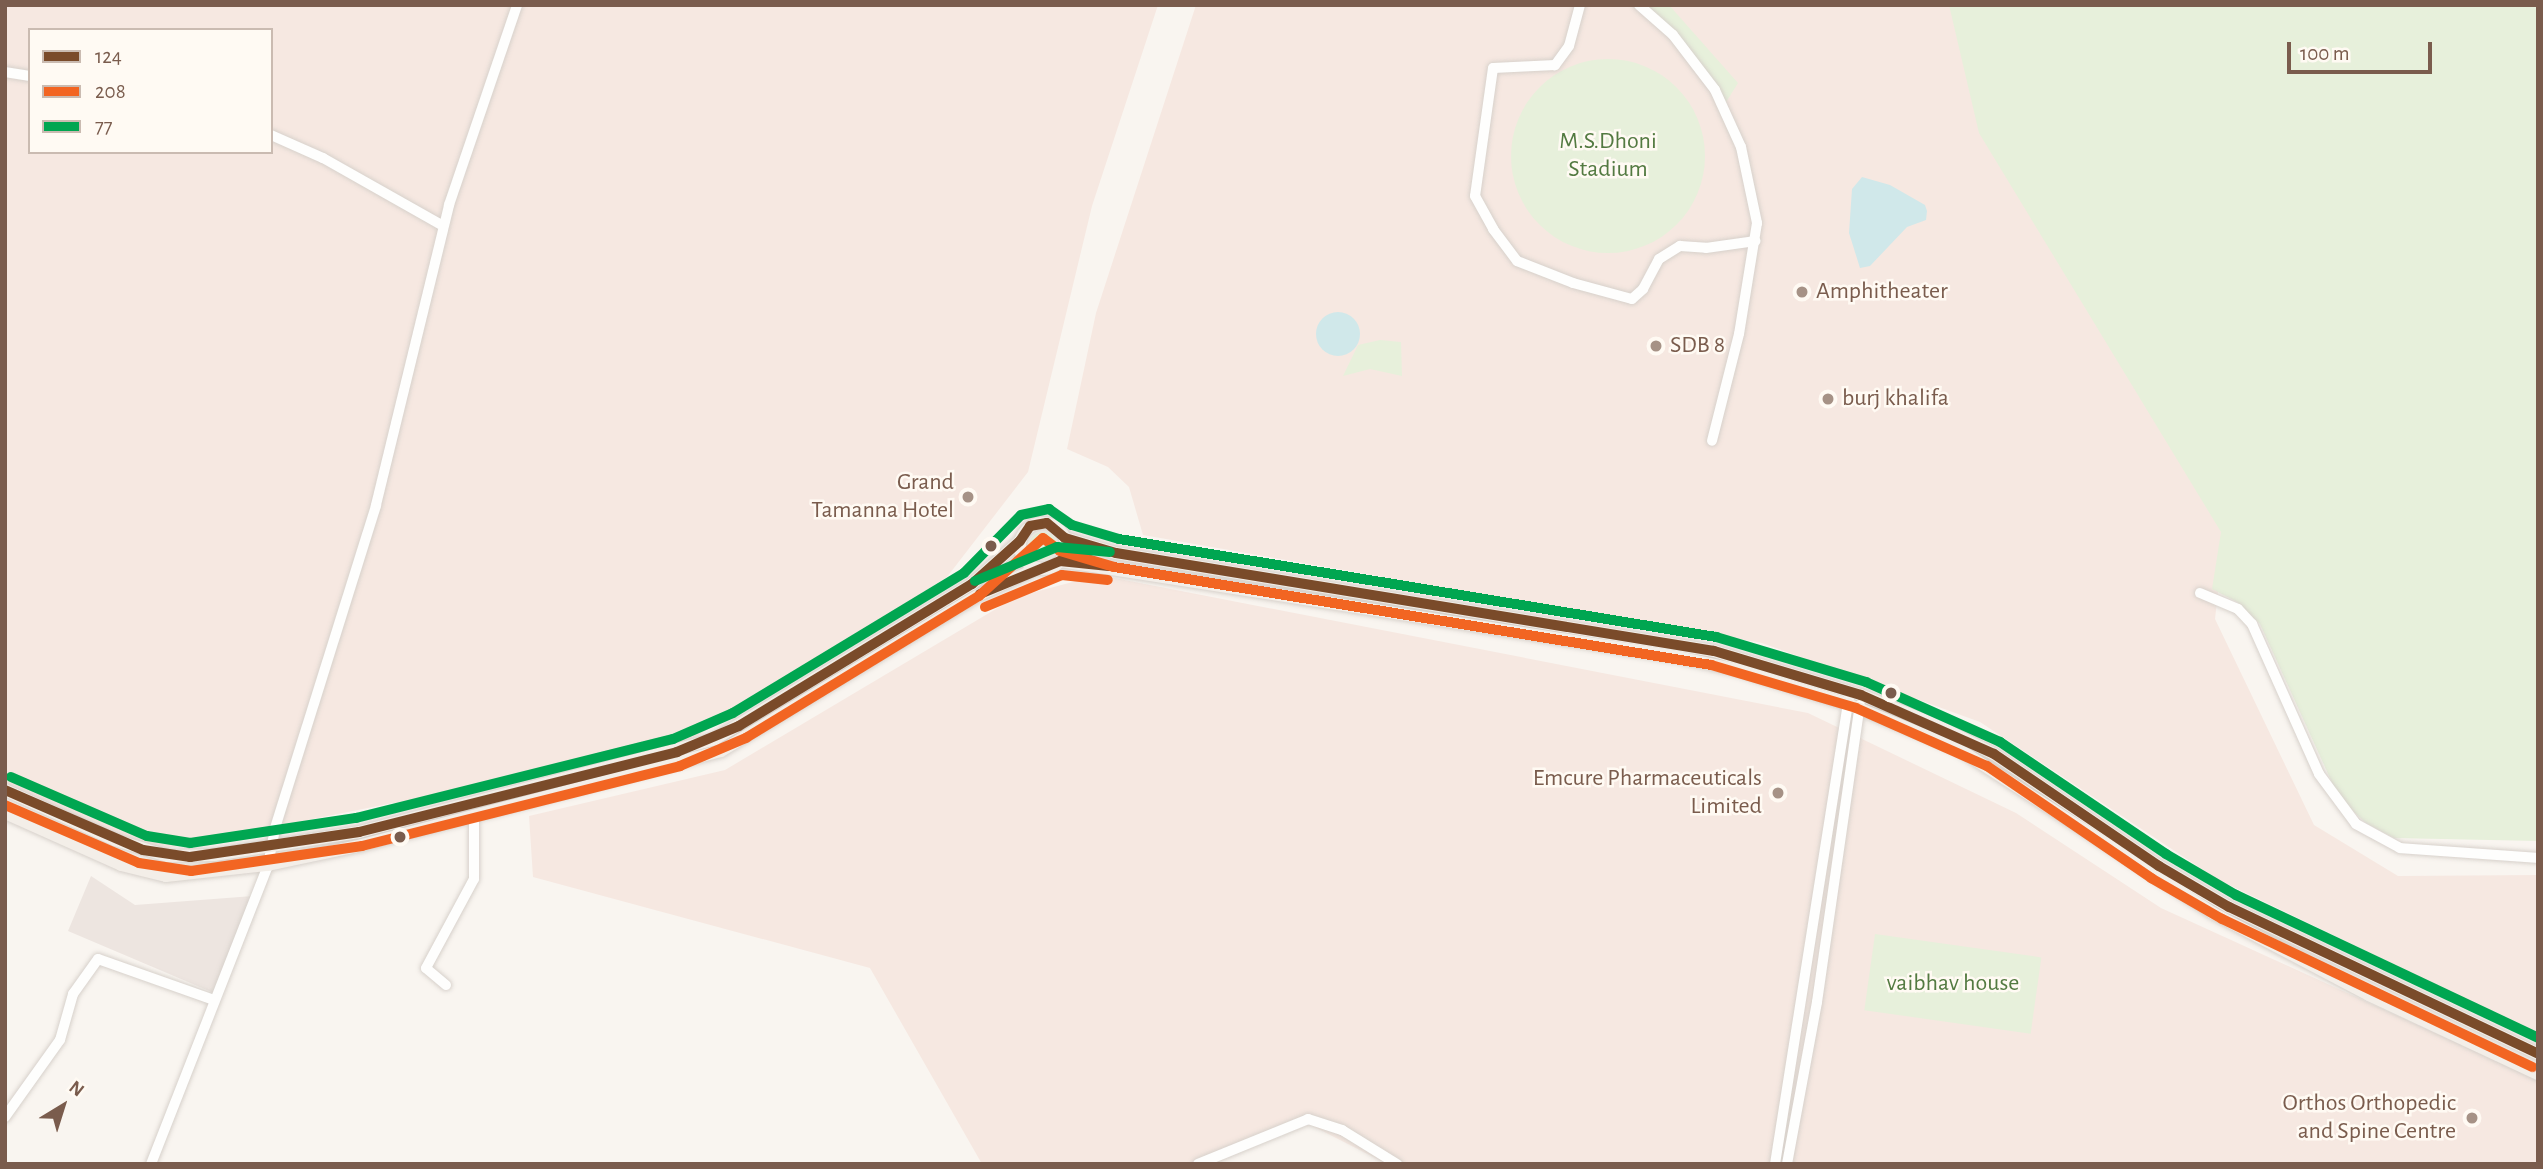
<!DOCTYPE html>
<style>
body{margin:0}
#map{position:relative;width:2543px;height:1169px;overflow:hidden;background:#f9f5f0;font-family:"Alegreya Sans",sans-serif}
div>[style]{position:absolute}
.commercial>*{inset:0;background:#f6e8e1}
.industrial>*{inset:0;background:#ede5e0}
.green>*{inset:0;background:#e7f0db;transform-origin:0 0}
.round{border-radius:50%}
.water>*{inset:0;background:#d0e8ea}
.roads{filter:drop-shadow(0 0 2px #d7d1cb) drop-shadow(0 0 2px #d7d1cb)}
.minor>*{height:10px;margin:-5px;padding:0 5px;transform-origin:5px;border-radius:5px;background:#fefefd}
.major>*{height:12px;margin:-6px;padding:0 6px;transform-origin:6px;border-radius:6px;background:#f3eee8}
.major>.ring{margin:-6px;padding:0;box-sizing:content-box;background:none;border:12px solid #f3eee8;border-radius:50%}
.bus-1>*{height:10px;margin:-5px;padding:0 5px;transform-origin:5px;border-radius:5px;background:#7a4b2a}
.bus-2>*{height:10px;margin:-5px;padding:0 5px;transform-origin:5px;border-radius:5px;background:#f26522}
.bus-3>*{height:10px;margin:-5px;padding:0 5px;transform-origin:5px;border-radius:5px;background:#00a651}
.dots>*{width:19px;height:19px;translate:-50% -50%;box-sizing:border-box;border:4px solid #fffaf3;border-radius:50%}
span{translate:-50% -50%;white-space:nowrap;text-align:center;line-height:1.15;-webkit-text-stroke:5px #fffaf3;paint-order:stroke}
.park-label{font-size:24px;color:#537a41}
.poi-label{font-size:24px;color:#7a5c4d}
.left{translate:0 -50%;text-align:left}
.right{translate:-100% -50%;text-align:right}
.frame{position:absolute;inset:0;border:7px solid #7a5c4d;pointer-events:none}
.legend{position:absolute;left:28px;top:28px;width:245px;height:126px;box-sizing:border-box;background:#fffaf3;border:2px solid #cabbb1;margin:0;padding:9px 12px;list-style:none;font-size:21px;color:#7a5c4d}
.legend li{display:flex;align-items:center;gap:14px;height:35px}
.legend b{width:35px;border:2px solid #cabbb1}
.north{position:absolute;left:28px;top:1071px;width:70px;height:70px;-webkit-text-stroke:5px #fffaf3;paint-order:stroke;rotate:38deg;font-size:19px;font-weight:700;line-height:28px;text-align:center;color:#7a5c4d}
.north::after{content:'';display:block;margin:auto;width:24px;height:32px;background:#7a5c4d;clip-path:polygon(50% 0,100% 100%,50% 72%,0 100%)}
.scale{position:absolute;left:2287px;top:42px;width:145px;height:32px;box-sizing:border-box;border:4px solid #7a5c4d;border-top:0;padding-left:9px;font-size:21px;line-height:24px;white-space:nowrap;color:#7a5c4d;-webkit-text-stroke:5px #fffaf3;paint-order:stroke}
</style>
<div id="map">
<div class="commercial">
<div style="clip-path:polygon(evenodd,5px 5px,1158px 5px,1092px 206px,1028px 472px,947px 577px,683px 745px,414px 799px,411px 808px,393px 803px,153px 851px,5px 788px,5px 5px,30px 30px,271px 30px,271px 152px,30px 152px,30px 30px)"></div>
<div style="clip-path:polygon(1196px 5px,1956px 5px,2225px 530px,2215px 619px,2314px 825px,2398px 876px,2538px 875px,2538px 1034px,2217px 879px,1980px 722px,1762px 643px,1143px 535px,1129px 487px,1108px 467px,1067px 449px,1096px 313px)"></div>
<div style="clip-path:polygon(1099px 575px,1808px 713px,2016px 813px,2161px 908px,2538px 1080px,2538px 1164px,1387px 1164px,1297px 1118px,1192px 1164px,982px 1164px,870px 968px,533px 877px,529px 816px,725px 770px,1016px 597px)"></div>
</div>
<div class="industrial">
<div style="clip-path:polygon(91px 876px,135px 905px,253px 896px,214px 993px,68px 931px)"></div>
</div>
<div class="green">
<div style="clip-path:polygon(1636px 5px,1669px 5px,1738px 83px,1723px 107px,1676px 39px)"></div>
<div style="clip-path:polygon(1949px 5px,2538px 5px,2538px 841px,2394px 838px,2366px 823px,2339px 798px,2260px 624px,2237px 602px,2212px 589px,2221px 532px,1979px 133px)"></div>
<div class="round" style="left:1511px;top:59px;width:194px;height:194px"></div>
<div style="clip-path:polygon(1380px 340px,1401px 342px,1402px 376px,1370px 369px,1343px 376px,1358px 345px)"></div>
<div class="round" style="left:1029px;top:532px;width:28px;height:28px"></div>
<div style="left:1875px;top:934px;width:168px;height:77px;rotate:8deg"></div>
</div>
<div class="water">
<div style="clip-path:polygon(1862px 177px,1890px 185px,1925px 205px,1927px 211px,1926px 220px,1907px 227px,1870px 266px,1860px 268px,1849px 233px,1852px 189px)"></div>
<div class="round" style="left:1316px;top:312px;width:44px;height:44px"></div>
</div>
<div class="roads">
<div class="minor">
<div style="left:1580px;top:5px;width:42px;rotate:105deg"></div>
<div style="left:1569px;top:46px;width:24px;rotate:126deg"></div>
<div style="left:1555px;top:65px;width:62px;rotate:177.2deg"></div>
<div style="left:1493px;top:68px;width:129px;rotate:98deg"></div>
<div style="left:1475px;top:196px;width:38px;rotate:61deg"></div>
<div style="left:1493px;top:229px;width:40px;rotate:53deg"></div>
<div style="left:1517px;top:261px;width:60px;rotate:21.4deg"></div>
<div style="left:1573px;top:283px;width:61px;rotate:15.2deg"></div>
<div style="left:1632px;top:299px;width:15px;rotate:-42deg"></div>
<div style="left:1643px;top:289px;width:34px;rotate:-62deg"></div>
<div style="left:1659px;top:259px;width:25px;rotate:-32deg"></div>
<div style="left:1680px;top:246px;width:26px;rotate:4deg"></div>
<div style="left:1706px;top:248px;width:50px;rotate:-8deg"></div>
<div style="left:1639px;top:5px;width:45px;rotate:41.4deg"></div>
<div style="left:1673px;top:35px;width:69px;rotate:52.6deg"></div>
<div style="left:1715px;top:90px;width:63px;rotate:65.5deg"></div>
<div style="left:1741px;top:147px;width:78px;rotate:78.1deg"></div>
<div style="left:1757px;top:223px;width:112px;rotate:99.2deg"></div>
<div style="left:1739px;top:334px;width:110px;rotate:104.2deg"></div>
<div style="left:5px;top:72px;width:25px;rotate:9deg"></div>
<div style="left:271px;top:135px;width:57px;rotate:23.9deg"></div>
<div style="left:323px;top:158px;width:138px;rotate:29.5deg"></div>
<div style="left:2200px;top:593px;width:41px;rotate:22.8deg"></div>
<div style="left:2238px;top:609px;width:21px;rotate:47deg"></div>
<div style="left:2252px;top:624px;width:164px;rotate:65.9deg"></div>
<div style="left:2319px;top:774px;width:62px;rotate:53.5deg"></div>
<div style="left:2356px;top:824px;width:50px;rotate:28.6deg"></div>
<div style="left:2400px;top:848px;width:138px;rotate:4.1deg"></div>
<div style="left:446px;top:985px;width:26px;rotate:-140deg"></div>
<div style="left:426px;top:968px;width:101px;rotate:-61.7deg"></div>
<div style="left:474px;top:879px;width:61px;rotate:-90deg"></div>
<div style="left:5px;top:1117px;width:95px;rotate:-54.5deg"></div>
<div style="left:60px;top:1040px;width:48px;rotate:-74.2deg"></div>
<div style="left:73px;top:994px;width:43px;rotate:-54.5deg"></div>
<div style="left:98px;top:959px;width:123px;rotate:19.5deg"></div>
<div style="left:151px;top:1164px;width:321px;rotate:-68.6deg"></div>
<div style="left:268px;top:865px;width:38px;rotate:-79deg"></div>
<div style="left:275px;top:828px;width:338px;rotate:-72.6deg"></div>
<div style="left:376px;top:505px;width:309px;rotate:-76.3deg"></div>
<div style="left:449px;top:205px;width:211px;rotate:-71.2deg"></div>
<div style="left:1198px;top:1164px;width:119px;rotate:-22.2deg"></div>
<div style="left:1308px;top:1119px;width:36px;rotate:18deg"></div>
<div style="left:1342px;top:1130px;width:65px;rotate:31.7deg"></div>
<div style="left:1775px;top:1164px;width:472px;rotate:-81deg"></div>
<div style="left:1787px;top:1164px;width:165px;rotate:-79.5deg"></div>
<div style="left:1817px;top:1002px;width:300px;rotate:-81.8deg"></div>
</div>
<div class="major">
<div class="ring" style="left:1020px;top:523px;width:34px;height:34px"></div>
<div style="left:1065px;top:538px;width:53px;rotate:16.4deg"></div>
<div style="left:1116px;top:553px;width:606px;rotate:9.31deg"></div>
<div style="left:1714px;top:651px;width:153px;rotate:16.7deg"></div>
<div style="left:1861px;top:695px;width:82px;rotate:21.5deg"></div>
<div style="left:1937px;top:725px;width:64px;rotate:27deg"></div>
<div style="left:1994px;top:754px;width:199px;rotate:34.2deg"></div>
<div style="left:2159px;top:866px;width:81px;rotate:30.4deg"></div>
<div style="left:2229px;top:907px;width:342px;rotate:25.4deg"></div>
<div style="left:1060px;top:561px;width:625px;rotate:8.83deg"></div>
<div style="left:1678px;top:657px;width:61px;rotate:12.2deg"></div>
<div style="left:1738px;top:670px;width:115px;rotate:17.2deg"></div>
<div style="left:1848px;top:704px;width:118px;rotate:22deg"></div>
<div style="left:1957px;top:748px;width:305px;rotate:32.8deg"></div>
<div style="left:2213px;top:913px;width:176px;rotate:27.7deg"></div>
<div style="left:2369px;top:995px;width:187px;rotate:25.1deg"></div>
<div style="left:5px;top:790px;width:121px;rotate:24.4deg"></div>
<div style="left:115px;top:840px;width:55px;rotate:16.8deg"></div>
<div style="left:168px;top:856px;width:46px;rotate:-1.2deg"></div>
<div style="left:214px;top:855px;width:147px;rotate:-9deg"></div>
<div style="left:359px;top:832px;width:368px;rotate:-14.6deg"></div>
<div style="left:715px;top:739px;width:300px;rotate:-31.1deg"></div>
<div style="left:972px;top:584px;width:64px;rotate:-41.9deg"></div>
<div style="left:5px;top:813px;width:127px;rotate:24.1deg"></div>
<div style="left:121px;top:865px;width:46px;rotate:13.7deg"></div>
<div style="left:166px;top:876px;width:103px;rotate:-6.2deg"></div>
<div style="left:268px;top:865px;width:96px;rotate:-12deg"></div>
<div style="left:362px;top:845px;width:371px;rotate:-14.7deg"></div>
<div style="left:721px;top:751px;width:301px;rotate:-31.2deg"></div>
<div style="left:979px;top:595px;width:65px;rotate:-24.6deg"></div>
</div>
</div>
<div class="bus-1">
<div style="left:980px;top:594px;width:87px;rotate:-22.4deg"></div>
<div style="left:1060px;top:561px;width:49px;rotate:5.8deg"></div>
<div style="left:5px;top:790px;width:150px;rotate:23.5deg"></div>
<div style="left:143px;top:850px;width:48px;rotate:8.5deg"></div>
<div style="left:190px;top:857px;width:171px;rotate:-8.4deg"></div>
<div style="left:359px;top:832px;width:328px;rotate:-14.1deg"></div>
<div style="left:677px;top:752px;width:67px;rotate:-22.8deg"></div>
<div style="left:739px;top:726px;width:273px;rotate:-31.4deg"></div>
<div style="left:972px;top:584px;width:64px;rotate:-41.9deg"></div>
<div style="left:1020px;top:541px;width:18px;rotate:-56deg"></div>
<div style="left:1030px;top:526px;width:17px;rotate:-10deg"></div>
<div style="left:1047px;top:523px;width:23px;rotate:40deg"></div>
<div style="left:1065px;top:538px;width:53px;rotate:16.4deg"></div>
<div style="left:1116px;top:553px;width:606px;rotate:9.31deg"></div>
<div style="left:1714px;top:651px;width:153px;rotate:16.7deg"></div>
<div style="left:1861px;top:695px;width:145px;rotate:23.9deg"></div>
<div style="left:1994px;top:754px;width:199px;rotate:34.2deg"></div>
<div style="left:2159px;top:866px;width:81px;rotate:30.4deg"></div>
<div style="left:2229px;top:907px;width:342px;rotate:25.4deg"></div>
</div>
<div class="bus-2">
<div style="left:985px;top:607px;width:83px;rotate:-22.6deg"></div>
<div style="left:1062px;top:575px;width:46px;rotate:6.2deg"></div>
<div style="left:5px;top:805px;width:146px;rotate:23.4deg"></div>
<div style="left:139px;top:863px;width:53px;rotate:8.7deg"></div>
<div style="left:191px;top:871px;width:173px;rotate:-8.3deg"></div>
<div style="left:362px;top:846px;width:328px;rotate:-14.1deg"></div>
<div style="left:680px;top:766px;width:72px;rotate:-23deg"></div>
<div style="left:746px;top:738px;width:273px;rotate:-31.4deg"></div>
<div style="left:979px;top:596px;width:86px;rotate:-42.2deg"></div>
<div style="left:1043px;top:538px;width:21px;rotate:37deg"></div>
<div style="left:1060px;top:551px;width:56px;rotate:16.5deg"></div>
<div style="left:1114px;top:567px;width:605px;rotate:9.32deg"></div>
<div style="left:1711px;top:665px;width:151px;rotate:16.5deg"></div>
<div style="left:1856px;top:708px;width:143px;rotate:23.9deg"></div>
<div style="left:1987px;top:766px;width:199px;rotate:34.3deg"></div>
<div style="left:2151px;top:878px;width:82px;rotate:30deg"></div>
<div style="left:2222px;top:919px;width:344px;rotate:25.5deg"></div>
</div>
<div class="bus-3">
<div style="left:975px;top:581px;width:89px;rotate:-22.5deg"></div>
<div style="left:1057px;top:547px;width:53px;rotate:5.4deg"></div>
<div style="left:11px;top:777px;width:148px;rotate:23.5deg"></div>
<div style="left:147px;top:836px;width:44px;rotate:9.2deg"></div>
<div style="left:190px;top:843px;width:168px;rotate:-8.6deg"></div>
<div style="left:356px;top:818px;width:327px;rotate:-14deg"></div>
<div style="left:673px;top:739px;width:65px;rotate:-23.4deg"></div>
<div style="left:733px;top:713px;width:270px;rotate:-31.2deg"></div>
<div style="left:964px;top:573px;width:81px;rotate:-45.5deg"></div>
<div style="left:1021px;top:515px;width:29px;rotate:-12deg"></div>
<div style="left:1049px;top:509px;width:28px;rotate:35deg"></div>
<div style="left:1072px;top:525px;width:49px;rotate:16.6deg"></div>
<div style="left:1119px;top:539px;width:605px;rotate:9.32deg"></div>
<div style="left:1716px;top:637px;width:157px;rotate:16.7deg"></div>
<div style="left:1866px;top:682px;width:147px;rotate:24.1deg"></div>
<div style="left:2000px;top:742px;width:200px;rotate:34deg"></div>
<div style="left:2166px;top:854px;width:81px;rotate:30.4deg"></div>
<div style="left:2236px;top:895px;width:334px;rotate:25.3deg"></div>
</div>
<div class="dots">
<div style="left:1802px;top:292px;background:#a69286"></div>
<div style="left:1656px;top:346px;background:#a69286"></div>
<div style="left:1828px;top:399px;background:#a69286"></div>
<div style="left:968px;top:497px;background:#a69286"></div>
<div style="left:991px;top:546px;background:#7a5c4d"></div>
<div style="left:1891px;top:693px;background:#7a5c4d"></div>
<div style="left:1778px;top:793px;background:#a69286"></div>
<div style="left:400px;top:837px;background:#7a5c4d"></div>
<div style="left:2472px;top:1118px;background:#a69286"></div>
</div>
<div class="park-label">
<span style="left:1608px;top:156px">M.S.Dhoni<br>Stadium</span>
<span style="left:1953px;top:984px">vaibhav house</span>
</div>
<div class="poi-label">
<span class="left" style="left:1816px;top:292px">Amphitheater</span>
<span class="left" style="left:1670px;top:346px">SDB 8</span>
<span class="left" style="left:1842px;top:399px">burj khalifa</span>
<span class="right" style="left:954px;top:497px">Grand<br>Tamanna Hotel</span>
<span class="right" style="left:1762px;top:793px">Emcure Pharmaceuticals<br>Limited</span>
<span class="right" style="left:2456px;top:1118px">Orthos Orthopedic<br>and Spine Centre</span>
</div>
<div class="frame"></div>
<ul class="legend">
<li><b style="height:9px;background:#7a4b2a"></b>124</li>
<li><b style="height:9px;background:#f26522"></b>208</li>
<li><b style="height:9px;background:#00a651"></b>77</li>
</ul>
<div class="north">N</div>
<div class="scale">100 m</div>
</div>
